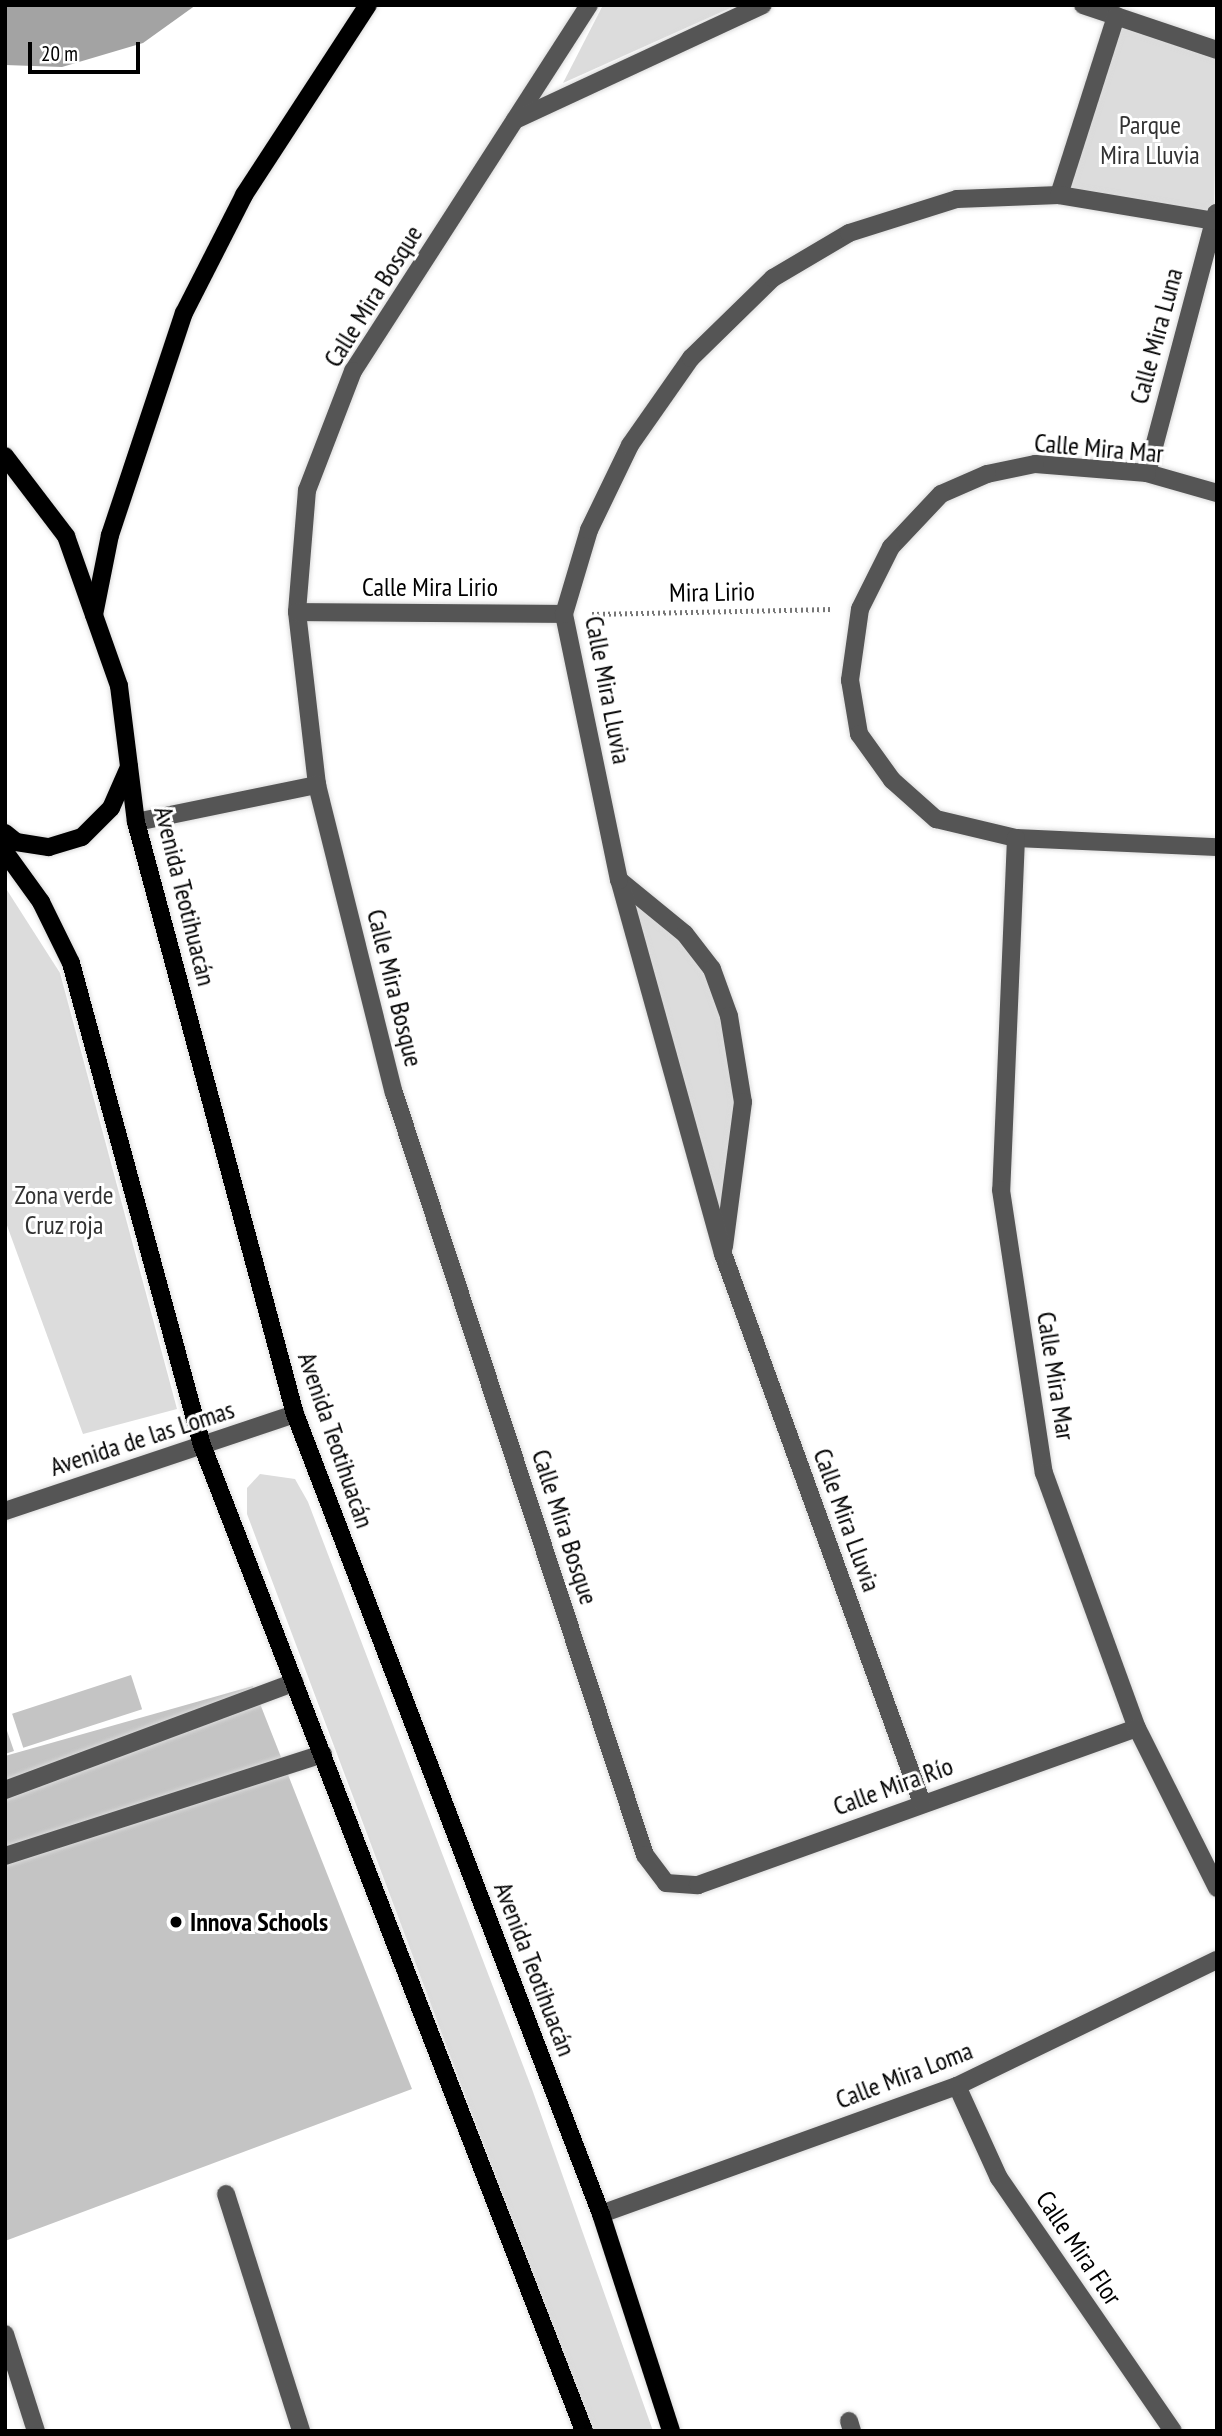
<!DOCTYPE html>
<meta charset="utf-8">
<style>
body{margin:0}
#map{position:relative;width:1222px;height:2436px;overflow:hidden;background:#fff;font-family:"PT Sans Narrow",sans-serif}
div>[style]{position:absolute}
.green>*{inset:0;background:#dcdcdc}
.water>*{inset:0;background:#a3a3a3}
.building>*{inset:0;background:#c4c4c4;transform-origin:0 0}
.path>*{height:4.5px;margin-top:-2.25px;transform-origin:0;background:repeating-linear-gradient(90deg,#777 0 2px,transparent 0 5.5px)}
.roads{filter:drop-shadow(0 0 2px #dbdbdb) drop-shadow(0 0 2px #dbdbdb)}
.minor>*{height:18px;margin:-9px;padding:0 9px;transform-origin:9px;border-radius:9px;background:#555}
.major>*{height:18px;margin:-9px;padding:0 9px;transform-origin:9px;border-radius:9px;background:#000}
.dots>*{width:19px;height:19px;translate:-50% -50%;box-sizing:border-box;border:4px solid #fff;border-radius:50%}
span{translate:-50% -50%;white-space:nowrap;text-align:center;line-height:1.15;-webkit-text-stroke:6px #fff;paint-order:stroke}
.park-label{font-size:26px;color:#333}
.street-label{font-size:26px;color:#000}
.poi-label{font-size:26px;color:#000;font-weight:700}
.left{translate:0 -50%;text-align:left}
.frame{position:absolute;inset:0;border:7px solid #000;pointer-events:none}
.scale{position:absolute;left:28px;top:42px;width:112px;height:32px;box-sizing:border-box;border:4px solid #000;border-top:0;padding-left:9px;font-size:21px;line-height:24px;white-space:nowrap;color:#000;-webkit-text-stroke:5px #fff;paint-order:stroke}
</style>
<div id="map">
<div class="green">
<div style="clip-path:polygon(603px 5px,737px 5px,563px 83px)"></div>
<div style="clip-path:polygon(1116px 16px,1217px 50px,1214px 221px,1065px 191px)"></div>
<div style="clip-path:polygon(5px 887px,60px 973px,177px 1409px,83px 1434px,5px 1220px)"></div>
<div style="clip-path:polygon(630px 897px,680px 938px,707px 972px,724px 1017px,736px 1103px,719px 1220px)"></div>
<div style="clip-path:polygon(260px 1474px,295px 1479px,308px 1502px,532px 2089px,653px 2431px,591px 2431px,247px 1514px,247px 1488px)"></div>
</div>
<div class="water">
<div style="clip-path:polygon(5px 5px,196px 5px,143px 43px,62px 67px,5px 65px)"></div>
</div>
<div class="building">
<div style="left:131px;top:1675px;width:36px;height:125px;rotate:72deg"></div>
<div style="clip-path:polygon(253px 1686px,412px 2089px,5px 2241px,5px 1756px)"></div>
<div style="clip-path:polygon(5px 1725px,14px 1751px,5px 1754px)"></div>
</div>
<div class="path">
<div style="left:592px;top:614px;width:240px;rotate:-1.2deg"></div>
</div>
<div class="roads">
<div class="minor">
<div style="left:589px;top:5px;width:435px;rotate:122.8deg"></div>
<div style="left:353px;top:371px;width:128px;rotate:111.1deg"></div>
<div style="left:307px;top:490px;width:122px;rotate:94.7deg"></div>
<div style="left:297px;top:612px;width:174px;rotate:83.4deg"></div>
<div style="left:317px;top:785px;width:317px;rotate:76deg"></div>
<div style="left:394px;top:1093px;width:802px;rotate:71.77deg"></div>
<div style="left:645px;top:1855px;width:35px;rotate:53deg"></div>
<div style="left:666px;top:1883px;width:32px;rotate:4deg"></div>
<div style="left:698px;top:1885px;width:466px;rotate:-19.7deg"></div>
<div style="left:1083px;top:5px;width:141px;rotate:18.6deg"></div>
<div style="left:515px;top:120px;width:273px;rotate:-24.9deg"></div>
<div style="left:1059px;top:195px;width:188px;rotate:-72.3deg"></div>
<div style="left:1147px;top:473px;width:269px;rotate:-75.1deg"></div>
<div style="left:1217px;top:493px;width:73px;rotate:-164.1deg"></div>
<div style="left:1147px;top:473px;width:112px;rotate:-175.4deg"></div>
<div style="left:1035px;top:464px;width:49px;rotate:168.2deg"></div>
<div style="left:987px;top:474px;width:50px;rotate:156.5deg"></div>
<div style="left:941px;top:494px;width:73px;rotate:133.3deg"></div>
<div style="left:891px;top:547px;width:69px;rotate:116.6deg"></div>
<div style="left:860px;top:609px;width:72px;rotate:98deg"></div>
<div style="left:850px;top:680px;width:55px;rotate:80.5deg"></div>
<div style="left:859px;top:734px;width:57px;rotate:54.3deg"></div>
<div style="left:892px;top:780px;width:59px;rotate:41.6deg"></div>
<div style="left:936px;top:819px;width:82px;rotate:13.4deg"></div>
<div style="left:1016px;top:838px;width:201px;rotate:2.6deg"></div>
<div style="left:297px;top:612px;width:267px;rotate:0.4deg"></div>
<div style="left:136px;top:822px;width:185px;rotate:-11.6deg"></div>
<div style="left:1016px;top:838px;width:352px;rotate:92.4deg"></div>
<div style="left:1001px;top:1190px;width:286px;rotate:81.4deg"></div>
<div style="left:1044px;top:1473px;width:271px;rotate:70deg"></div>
<div style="left:1137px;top:1728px;width:179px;rotate:63.4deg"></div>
<div style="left:619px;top:880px;width:85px;rotate:39.3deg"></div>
<div style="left:685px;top:934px;width:44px;rotate:52.4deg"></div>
<div style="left:712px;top:969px;width:50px;rotate:70.1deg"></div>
<div style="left:729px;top:1016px;width:87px;rotate:80.8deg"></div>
<div style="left:743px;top:1102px;width:146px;rotate:97.5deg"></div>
<div style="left:5px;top:1511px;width:306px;rotate:-18.5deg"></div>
<div style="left:5px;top:1790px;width:309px;rotate:-20.4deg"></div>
<div style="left:922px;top:1803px;width:584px;rotate:-109.92deg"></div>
<div style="left:723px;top:1254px;width:388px;rotate:-105.5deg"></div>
<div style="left:619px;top:880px;width:272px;rotate:-101.7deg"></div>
<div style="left:564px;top:614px;width:88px;rotate:-73.4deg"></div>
<div style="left:589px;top:530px;width:94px;rotate:-64.2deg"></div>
<div style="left:630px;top:445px;width:106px;rotate:-55deg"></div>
<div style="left:691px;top:358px;width:115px;rotate:-44.3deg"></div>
<div style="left:773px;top:278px;width:88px;rotate:-30.6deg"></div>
<div style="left:849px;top:233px;width:113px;rotate:-17.5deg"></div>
<div style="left:957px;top:199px;width:102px;rotate:-2.2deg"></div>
<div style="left:1059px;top:195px;width:157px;rotate:9.5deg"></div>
<div style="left:5px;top:1856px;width:334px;rotate:-17.8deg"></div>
<div style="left:957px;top:2086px;width:101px;rotate:65.5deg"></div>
<div style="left:999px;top:2178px;width:307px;rotate:55.5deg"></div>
<div style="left:226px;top:2194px;width:249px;rotate:72.4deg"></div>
<div style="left:601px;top:2214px;width:378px;rotate:-19.8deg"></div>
<div style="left:957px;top:2086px;width:289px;rotate:-25.9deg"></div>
<div style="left:5px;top:2334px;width:102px;rotate:72.3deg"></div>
<div style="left:849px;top:2421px;width:10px;rotate:73deg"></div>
</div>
<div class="major">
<div style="left:5px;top:456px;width:101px;rotate:52.7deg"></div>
<div style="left:66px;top:536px;width:159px;rotate:70.5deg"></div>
<div style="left:119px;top:686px;width:137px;rotate:82.9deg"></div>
<div style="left:136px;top:822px;width:613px;rotate:74.97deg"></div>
<div style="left:295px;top:1414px;width:857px;rotate:69.07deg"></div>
<div style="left:601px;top:2214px;width:228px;rotate:72.1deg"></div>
<div style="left:94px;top:615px;width:82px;rotate:-78.7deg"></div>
<div style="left:110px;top:535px;width:234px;rotate:-71.6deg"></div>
<div style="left:184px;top:313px;width:132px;rotate:-63deg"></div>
<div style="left:244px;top:195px;width:227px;rotate:-56.9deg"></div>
<div style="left:5px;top:833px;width:14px;rotate:39deg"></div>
<div style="left:16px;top:842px;width:33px;rotate:9deg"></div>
<div style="left:49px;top:847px;width:34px;rotate:-17deg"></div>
<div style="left:82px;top:837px;width:41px;rotate:-45deg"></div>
<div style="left:111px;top:808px;width:45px;rotate:-66.3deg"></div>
<div style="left:5px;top:852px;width:62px;rotate:54.2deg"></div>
<div style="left:41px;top:902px;width:68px;rotate:63.8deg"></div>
<div style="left:71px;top:963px;width:499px;rotate:74.8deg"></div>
<div style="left:202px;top:1445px;width:1057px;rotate:68.82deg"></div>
</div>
</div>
<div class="dots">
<div style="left:176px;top:1922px;background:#000"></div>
</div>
<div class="park-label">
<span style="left:1150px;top:140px">Parque<br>Mira Lluvia</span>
<span style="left:64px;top:1210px">Zona verde<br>Cruz roja</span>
</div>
<div class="street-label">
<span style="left:373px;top:296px;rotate:-58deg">Calle Mira Bosque</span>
<span style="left:1156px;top:336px;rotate:-75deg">Calle Mira Luna</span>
<span style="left:1099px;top:448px;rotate:5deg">Calle Mira Mar</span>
<span style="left:430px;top:587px">Calle Mira Lirio</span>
<span style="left:712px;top:592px;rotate:-1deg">Mira Lirio</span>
<span style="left:608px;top:690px;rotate:79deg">Calle Mira Lluvia</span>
<span style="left:185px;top:896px;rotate:76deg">Avenida Teotihuacán</span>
<span style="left:395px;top:988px;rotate:76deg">Calle Mira Bosque</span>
<span style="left:1056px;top:1376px;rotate:81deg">Calle Mira Mar</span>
<span style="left:142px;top:1438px;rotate:-18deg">Avenida de las Lomas</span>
<span style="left:336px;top:1440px;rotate:71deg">Avenida Teotihuacán</span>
<span style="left:847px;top:1520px;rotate:70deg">Calle Mira Lluvia</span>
<span style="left:565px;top:1527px;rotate:72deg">Calle Mira Bosque</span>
<span style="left:893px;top:1786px;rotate:-20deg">Calle Mira Río</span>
<span style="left:535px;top:1969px;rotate:69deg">Avenida Teotihuacán</span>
<span style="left:904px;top:2075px;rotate:-21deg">Calle Mira Loma</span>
<span style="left:1079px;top:2248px;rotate:56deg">Calle Mira Flor</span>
</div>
<div class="poi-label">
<span class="left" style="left:190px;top:1922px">Innova Schools</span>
</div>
<div class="frame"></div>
<div class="scale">20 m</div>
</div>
